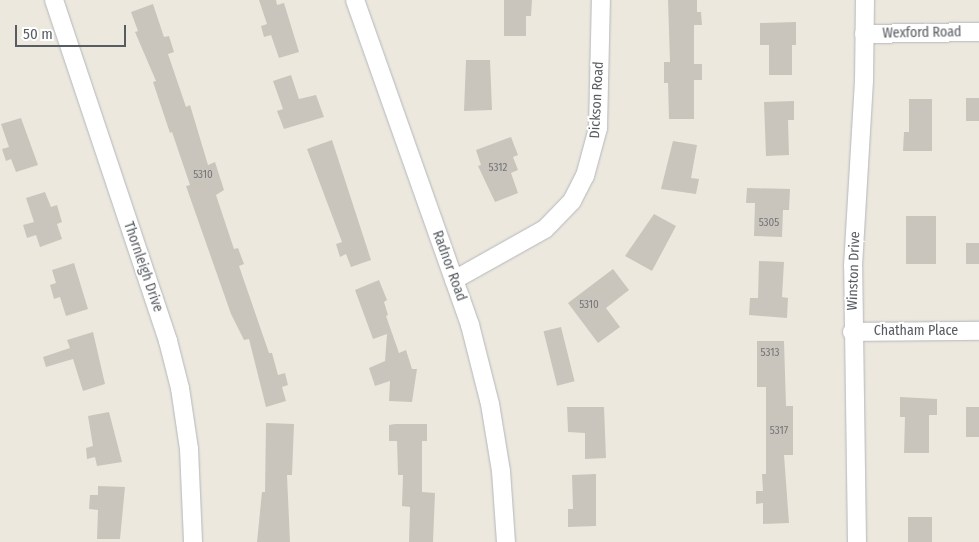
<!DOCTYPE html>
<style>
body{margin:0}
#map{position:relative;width:979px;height:542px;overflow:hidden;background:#ece8de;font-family:"Fira Sans Condensed",sans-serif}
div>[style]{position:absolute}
.building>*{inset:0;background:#c9c5bd;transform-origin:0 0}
.roads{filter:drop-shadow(0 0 1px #b4b7bc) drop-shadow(0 0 1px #b4b7bc)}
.street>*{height:18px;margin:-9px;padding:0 9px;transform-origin:9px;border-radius:9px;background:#fff}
span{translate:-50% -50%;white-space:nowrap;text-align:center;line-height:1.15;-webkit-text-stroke:4px #fff;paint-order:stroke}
.number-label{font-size:11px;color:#747678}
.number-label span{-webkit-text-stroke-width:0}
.street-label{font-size:14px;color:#575c61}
.scale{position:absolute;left:15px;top:25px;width:111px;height:22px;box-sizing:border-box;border:2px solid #575c61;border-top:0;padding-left:6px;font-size:15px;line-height:18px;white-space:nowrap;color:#575c61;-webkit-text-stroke:4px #fff;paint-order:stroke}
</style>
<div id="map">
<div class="building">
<div style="clip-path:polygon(259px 0,276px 0,277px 5px,284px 3px,299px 52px,279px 58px,271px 35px,264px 37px,261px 26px,267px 24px)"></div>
<div style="clip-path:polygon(504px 0,532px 0,531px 16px,526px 16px,526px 36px,504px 36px)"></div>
<div style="clip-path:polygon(668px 0,697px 0,697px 12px,701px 12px,702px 25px,694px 25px,694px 64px,702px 64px,702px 80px,694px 80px,694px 119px,669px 119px,668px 83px,664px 83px,664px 62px,670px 62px)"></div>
<div style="clip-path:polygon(153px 4px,164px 37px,169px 36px,174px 52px,168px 54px,186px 107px,190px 105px,208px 165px,215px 162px,224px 190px,216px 195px,234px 249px,238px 248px,244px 264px,239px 266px,269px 353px,272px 353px,278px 375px,285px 373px,288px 385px,282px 387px,286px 401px,266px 407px,249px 339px,244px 340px,231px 314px,186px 186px,190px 185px,172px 132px,170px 133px,153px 82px,156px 81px,135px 32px,138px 31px,131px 12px)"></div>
<div style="clip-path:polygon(796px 22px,796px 45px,792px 45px,792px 75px,769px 75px,769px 45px,760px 45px,760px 23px)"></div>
<div style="clip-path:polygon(466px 60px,490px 60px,492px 110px,464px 111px)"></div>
<div style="clip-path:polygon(291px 75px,299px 99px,316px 95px,324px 117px,284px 129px,277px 111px,283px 109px,273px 81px)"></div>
<div style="left:966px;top:98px;width:13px;height:23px"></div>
<div style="clip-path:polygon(909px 99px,932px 99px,932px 151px,903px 151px,904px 132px,909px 132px)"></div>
<div style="clip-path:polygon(794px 101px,794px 120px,788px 120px,789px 155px,766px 156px,764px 102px)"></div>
<div style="clip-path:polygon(21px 118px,38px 165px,16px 172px,11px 159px,6px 161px,2px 149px,9px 147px,1px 124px)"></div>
<div style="clip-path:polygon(511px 137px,518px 155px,513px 157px,518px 170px,511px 173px,518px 193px,495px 202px,478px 166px,481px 165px,476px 150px)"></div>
<div style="clip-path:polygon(332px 140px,371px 260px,351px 267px,346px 254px,340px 257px,336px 244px,342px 242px,307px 149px)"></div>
<div style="clip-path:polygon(673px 141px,697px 145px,691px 178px,699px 179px,696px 194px,661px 189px)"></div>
<div style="clip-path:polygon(747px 188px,790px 189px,789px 210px,783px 210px,782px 237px,754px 236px,755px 203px,746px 203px)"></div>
<div style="clip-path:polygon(45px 192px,51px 207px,57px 205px,62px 222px,57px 224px,62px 239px,40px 247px,36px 235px,27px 238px,23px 225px,34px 222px,26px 198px)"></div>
<div style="clip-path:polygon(654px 214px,676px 226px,652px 271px,625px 256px)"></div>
<div style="left:906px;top:216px;width:30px;height:48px"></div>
<div style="left:966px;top:243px;width:13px;height:21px"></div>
<div style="clip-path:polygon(759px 261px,784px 262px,782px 297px,788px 298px,787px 318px,749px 315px,750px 298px,758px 298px)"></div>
<div style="clip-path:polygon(74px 263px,88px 309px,66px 316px,60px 297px,54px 299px,50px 285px,56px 283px,52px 270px)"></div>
<div style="clip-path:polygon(613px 269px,629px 290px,606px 308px,620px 327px,598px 343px,568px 303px)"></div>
<div style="clip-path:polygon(379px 280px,387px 300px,384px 302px,388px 315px,386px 316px,399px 353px,406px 350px,412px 369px,417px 369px,412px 402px,389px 401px,390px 381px,375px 386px,369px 368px,385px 361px,387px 334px,373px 339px,355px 290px)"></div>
<div style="left:561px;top:327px;width:56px;height:18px;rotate:76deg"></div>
<div style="clip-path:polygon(93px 332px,105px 384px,83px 391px,73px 359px,46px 367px,43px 357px,70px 348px,67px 340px)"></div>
<div style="clip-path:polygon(757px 341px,784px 341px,786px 406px,793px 406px,793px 455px,784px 455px,789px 523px,763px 524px,763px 503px,756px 504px,756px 491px,763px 491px,762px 474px,766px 474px,766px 387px,757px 387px)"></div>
<div style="clip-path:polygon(900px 397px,937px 399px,937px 415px,929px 415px,929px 453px,904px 453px,905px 417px,900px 417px)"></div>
<div style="clip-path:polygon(567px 407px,604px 407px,606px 458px,585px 459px,585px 433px,568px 432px)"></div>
<div style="left:966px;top:407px;width:13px;height:30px"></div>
<div style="clip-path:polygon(109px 412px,122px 462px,97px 466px,95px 457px,87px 459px,86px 448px,93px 446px,88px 416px)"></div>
<div style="clip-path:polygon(266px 423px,294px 424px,292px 475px,287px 475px,290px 542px,257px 542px,262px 492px,265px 492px)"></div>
<div style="clip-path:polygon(395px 424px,427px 424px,427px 441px,422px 441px,422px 492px,435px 493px,433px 542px,409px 542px,410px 507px,402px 506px,403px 475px,398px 475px,397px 441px,389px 441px,389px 425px)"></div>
<div style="clip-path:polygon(596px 474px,596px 526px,568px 527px,568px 509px,573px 509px,572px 475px)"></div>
<div style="clip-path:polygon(98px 486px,125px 487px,120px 539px,97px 539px,98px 510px,89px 509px,90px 495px,98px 495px)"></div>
<div style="left:908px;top:517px;width:24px;height:25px"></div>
</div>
<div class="roads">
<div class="street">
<div style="left:54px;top:0;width:360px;rotate:71.5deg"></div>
<div style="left:168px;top:341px;width:49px;rotate:75.7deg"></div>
<div style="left:180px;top:388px;width:62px;rotate:81.6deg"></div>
<div style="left:189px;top:449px;width:93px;rotate:87.5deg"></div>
<div style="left:355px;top:0;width:345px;rotate:70.5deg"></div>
<div style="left:470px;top:325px;width:81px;rotate:75.8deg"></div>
<div style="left:490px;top:404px;width:68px;rotate:80.7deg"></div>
<div style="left:501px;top:471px;width:71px;rotate:86deg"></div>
<div style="left:864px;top:34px;width:115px;rotate:-1deg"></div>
<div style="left:454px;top:280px;width:104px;rotate:-29.3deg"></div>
<div style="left:545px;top:229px;width:39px;rotate:-46deg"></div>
<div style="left:572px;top:201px;width:28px;rotate:-63deg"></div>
<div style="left:585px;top:176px;width:50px;rotate:-74.8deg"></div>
<div style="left:598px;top:128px;width:128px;rotate:-88.7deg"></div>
<div style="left:852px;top:332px;width:127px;rotate:-0.5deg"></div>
<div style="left:857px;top:542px;width:276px;rotate:-90.8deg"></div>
<div style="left:853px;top:266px;width:185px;rotate:-86.6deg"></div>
<div style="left:864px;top:81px;width:81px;rotate:-89.3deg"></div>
</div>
</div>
<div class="number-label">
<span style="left:498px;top:168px">5312</span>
<span style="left:203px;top:175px">5310</span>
<span style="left:769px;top:223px">5305</span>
<span style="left:589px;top:305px">5310</span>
<span style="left:770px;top:353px">5313</span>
<span style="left:779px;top:431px">5317</span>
</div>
<div class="street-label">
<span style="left:922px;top:33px;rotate:-1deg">Wexford Road</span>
<span style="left:597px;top:100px;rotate:-87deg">Dickson Road</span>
<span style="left:449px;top:266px;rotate:70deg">Radnor Road</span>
<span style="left:143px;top:267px;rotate:71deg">Thornleigh Drive</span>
<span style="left:854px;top:271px;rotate:-88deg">Winston Drive</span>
<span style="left:916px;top:331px">Chatham Place</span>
</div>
<div class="scale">50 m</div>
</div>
